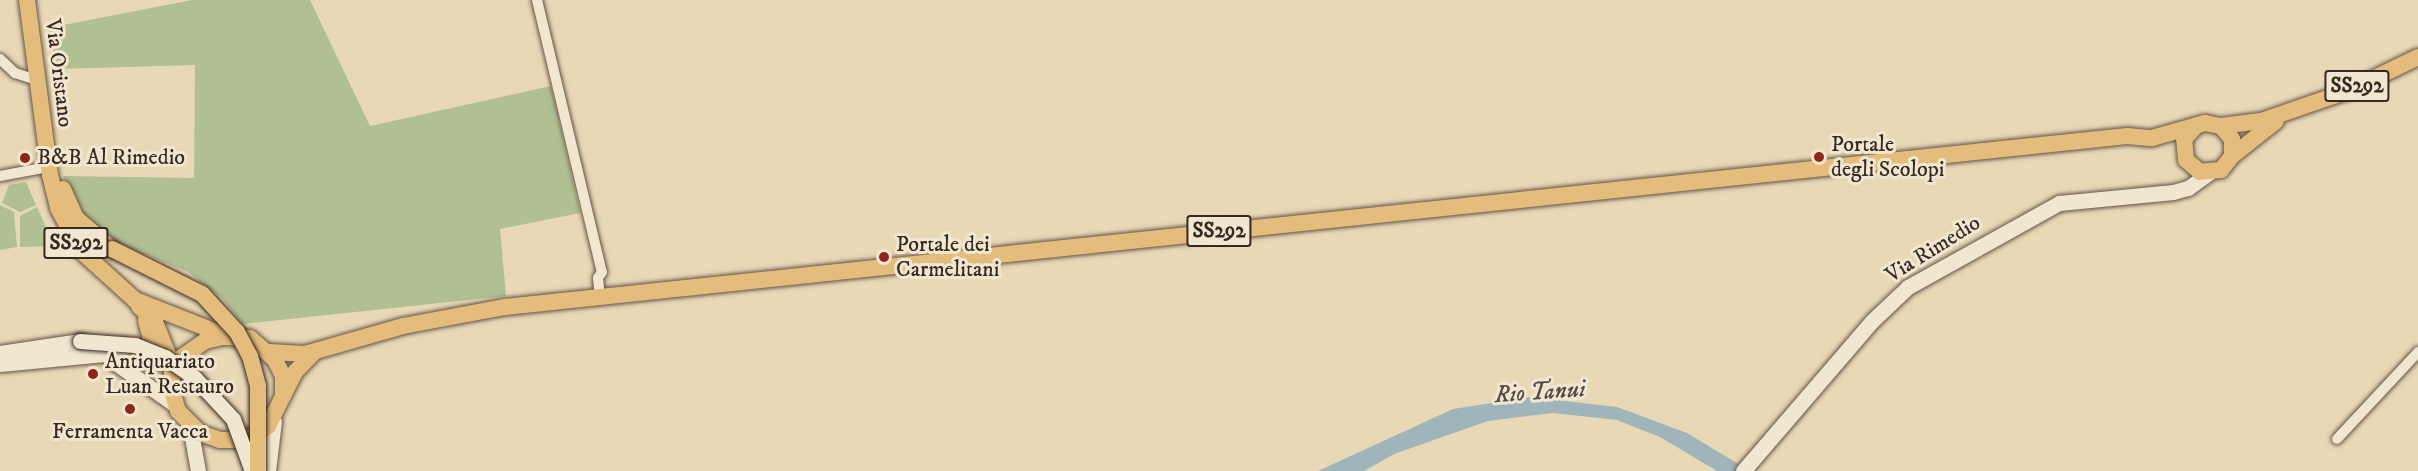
<!DOCTYPE html>
<style>
body{margin:0}
#map{position:relative;width:2418px;height:471px;overflow:hidden;background:#e9d8b6;font-family:"IM FELL DW Pica",serif}
div>[style]{position:absolute}
.green>*{inset:0;background:#b1c092}
.water>*{inset:0;background:#9eb6ba}
.roads{filter:drop-shadow(0 0 2px #645446) drop-shadow(0 0 2px #645446)}
.street>*{height:10px;margin:-5px;padding:0 5px;transform-origin:5px;border-radius:5px;background:#f1e6d0}
.secondary>*{height:15px;margin:-7.5px;padding:0 7.5px;transform-origin:7.5px;border-radius:7.5px;background:#f1e6d0}
.primary>*{height:16px;margin:-8px;padding:0 8px;transform-origin:8px;border-radius:8px;background:#e4bc7b}
.bridges{filter:drop-shadow(0 0 2px #372821) drop-shadow(0 0 2px #372821)}
.secondary-bridge>*{height:15px;margin:-7.5px;padding:0 7.5px;transform-origin:7.5px;border-radius:7.5px;background:#f1e6d0}
.primary-bridge>*{height:16px;margin:-8px;padding:0 8px;transform-origin:8px;border-radius:8px;background:#e4bc7b}
.dots>*{width:16px;height:16px;translate:-50% -50%;box-sizing:border-box;border:3px solid #f1e6d0;border-radius:50%}
span{translate:-50% -50%;white-space:nowrap;text-align:center;line-height:1.15;-webkit-text-stroke:6px #f1e6d0;paint-order:stroke}
.shield-label span{padding:2px 4px;background:#f1e6d0;border:2px solid;border-radius:4px;-webkit-text-stroke-width:0}
.shield-label{font-size:21px;color:#372821;font-weight:700}
.street-label{font-size:22px;color:#372821}
.poi-label{font-size:22px;color:#372821}
.left{translate:0 -50%;text-align:left}
.water-label{font-size:24px;color:#514c47;font-style:italic}
</style>
<div id="map">
<div class="green">
<div style="clip-path:polygon(192px 0,310px 0,370px 126px,551px 86px,580px 213px,500px 229px,506px 296px,243px 324px,222px 298px,188px 272px,130px 248px,87px 223px,63px 176px,194px 178px,195px 65px,57px 69px,48px 28px)"></div>
<div style="clip-path:polygon(26px 182px,36px 205px,20px 212px,2px 203px,9px 185px)"></div>
<div style="clip-path:polygon(0 205px,14px 212px,17px 247px,0 250px)"></div>
<div style="clip-path:polygon(37px 207px,54px 246px,20px 247px,20px 216px)"></div>
</div>
<div class="water">
<div style="clip-path:polygon(1531px 397px,1617px 407px,1687px 433px,1750px 471px,1717px 471px,1660px 437px,1617px 420px,1553px 413px,1488px 421px,1394px 454px,1364px 471px,1318px 471px,1453px 409px)"></div>
</div>
<div class="roads">
<div class="street">
<div style="left:537px;top:0;width:280px;rotate:76.6deg"></div>
<div style="left:602px;top:272px;width:7px;rotate:124deg"></div>
<div style="left:598px;top:278px;width:18px;rotate:84deg"></div>
<div style="left:0;top:59px;width:21px;rotate:43deg"></div>
<div style="left:15px;top:73px;width:22px;rotate:18deg"></div>
<div style="left:0;top:176px;width:49px;rotate:-10.6deg"></div>
<div style="left:2337px;top:439px;width:119px;rotate:-47deg"></div>
</div>
<div class="secondary">
<div style="left:0;top:353px;width:81px;rotate:-8.5deg"></div>
<div style="left:110px;top:359px;width:78px;rotate:35.1deg"></div>
<div style="left:0;top:364px;width:105px;rotate:-5.4deg"></div>
<div style="left:105px;top:354px;width:68px;rotate:8.5deg"></div>
<div style="left:190px;top:426px;width:46px;rotate:79.9deg"></div>
<div style="left:268px;top:471px;width:50px;rotate:-83.2deg"></div>
<div style="left:1743px;top:471px;width:198px;rotate:-49.3deg"></div>
<div style="left:1872px;top:321px;width:50px;rotate:-43.4deg"></div>
<div style="left:1908px;top:287px;width:173px;rotate:-29.1deg"></div>
<div style="left:2059px;top:203px;width:115px;rotate:-5.5deg"></div>
<div style="left:2173px;top:192px;width:16px;rotate:-15deg"></div>
<div style="left:2188px;top:188px;width:26px;rotate:-36deg"></div>
</div>
<div class="primary">
<div style="left:27px;top:0;width:177px;rotate:82.5deg"></div>
<div style="left:50px;top:175px;width:34px;rotate:76deg"></div>
<div style="left:58px;top:208px;width:49px;rotate:61.9deg"></div>
<div style="left:81px;top:251px;width:73px;rotate:42.2deg"></div>
<div style="left:135px;top:300px;width:101px;rotate:21.5deg"></div>
<div style="left:2221px;top:126px;width:40px;rotate:-7.1deg"></div>
<div style="left:2261px;top:121px;width:92px;rotate:-19deg"></div>
<div style="left:2348px;top:91px;width:78px;rotate:-25.9deg"></div>
<div style="left:2232px;top:156px;width:56px;rotate:-38.5deg"></div>
<div style="left:63px;top:189px;width:32px;rotate:66deg"></div>
<div style="left:76px;top:218px;width:48px;rotate:40.7deg"></div>
<div style="left:139px;top:306px;width:23px;rotate:45deg"></div>
<div style="left:155px;top:322px;width:45px;rotate:68deg"></div>
<div style="left:172px;top:364px;width:27px;rotate:90deg"></div>
<div style="left:172px;top:391px;width:21px;rotate:73deg"></div>
<div style="left:178px;top:411px;width:31px;rotate:45deg"></div>
<div style="left:200px;top:433px;width:21px;rotate:19deg"></div>
<div style="left:220px;top:440px;width:26px"></div>
<div style="left:246px;top:440px;width:26px;rotate:-32deg"></div>
<div style="left:268px;top:426px;width:60px;rotate:-63.4deg"></div>
<div style="left:295px;top:372px;width:28px;rotate:-46deg"></div>
<div style="left:269px;top:352px;width:36px;rotate:3deg"></div>
<div style="left:305px;top:354px;width:102px;rotate:-15.9deg"></div>
<div style="left:403px;top:326px;width:104px;rotate:-10.6deg"></div>
<div style="left:505px;top:307px;width:1631px;rotate:-6.02deg"></div>
<div style="left:2127px;top:136px;width:25px;rotate:5deg"></div>
<div style="left:2152px;top:138px;width:55px;rotate:-15.8deg"></div>
<div style="left:2205px;top:123px;width:16px;rotate:11deg"></div>
<div style="left:2221px;top:126px;width:17px;rotate:50deg"></div>
<div style="left:2232px;top:139px;width:17px;rotate:90deg"></div>
<div style="left:2232px;top:156px;width:18px;rotate:128deg"></div>
<div style="left:2221px;top:170px;width:21px;rotate:175deg"></div>
<div style="left:2200px;top:172px;width:18px;rotate:-139deg"></div>
<div style="left:2186px;top:160px;width:21px;rotate:-95deg"></div>
<div style="left:2184px;top:139px;width:19px;rotate:-47deg"></div>
<div style="left:134px;top:359px;width:13px;rotate:-32deg"></div>
<div style="left:145px;top:352px;width:13px;rotate:-63deg"></div>
<div style="left:151px;top:340px;width:21px;rotate:-104deg"></div>
<div style="left:172px;top:364px;width:40px;rotate:-34.9deg"></div>
<div style="left:205px;top:341px;width:18px;rotate:-13deg"></div>
<div style="left:223px;top:337px;width:27px;rotate:2deg"></div>
<div style="left:250px;top:338px;width:33px;rotate:41deg"></div>
<div style="left:275px;top:360px;width:18px;rotate:63deg"></div>
<div style="left:283px;top:376px;width:19px;rotate:90deg"></div>
</div>
</div>
<div class="bridges">
<div class="secondary-bridge">
<div style="left:80px;top:341px;width:55px;rotate:4.2deg"></div>
<div style="left:135px;top:345px;width:32px;rotate:22deg"></div>
<div style="left:165px;top:357px;width:35px;rotate:35deg"></div>
<div style="left:194px;top:377px;width:57px;rotate:47.1deg"></div>
<div style="left:233px;top:419px;width:55px;rotate:69.9deg"></div>
</div>
<div class="primary-bridge">
<div style="left:112px;top:249px;width:101px;rotate:26.6deg"></div>
<div style="left:202px;top:294px;width:52px;rotate:47.4deg"></div>
<div style="left:237px;top:332px;width:27px;rotate:62deg"></div>
<div style="left:250px;top:356px;width:31px;rotate:75deg"></div>
<div style="left:258px;top:386px;width:85px;rotate:90deg"></div>
</div>
</div>
<div class="dots">
<div style="left:1819px;top:157px;background:#8f2418"></div>
<div style="left:25px;top:158px;background:#8f2418"></div>
<div style="left:884px;top:257px;background:#8f2418"></div>
<div style="left:93px;top:374px;background:#8f2418"></div>
<div style="left:130px;top:409px;background:#8f2418"></div>
</div>
<div class="shield-label">
<span style="left:2357px;top:86px">SS292</span>
<span style="left:1219px;top:231px">SS292</span>
<span style="left:76px;top:243px">SS292</span>
</div>
<div class="street-label">
<span style="left:59px;top:73px;rotate:83deg">Via Oristano</span>
<span style="left:1933px;top:249px;rotate:-32deg">Via Rimedio</span>
</div>
<div class="poi-label">
<span class="left" style="left:1831px;top:157px">Portale<br>degli Scolopi</span>
<span class="left" style="left:37px;top:158px">B&amp;B Al Rimedio</span>
<span class="left" style="left:896px;top:257px">Portale dei<br>Carmelitani</span>
<span class="left" style="left:105px;top:374px">Antiquariato<br>Luan Restauro</span>
<span style="left:130px;top:432px">Ferramenta Vacca</span>
</div>
<div class="water-label">
<span style="left:1540px;top:393px;rotate:-4deg">Rio Tanui</span>
</div>
</div>
